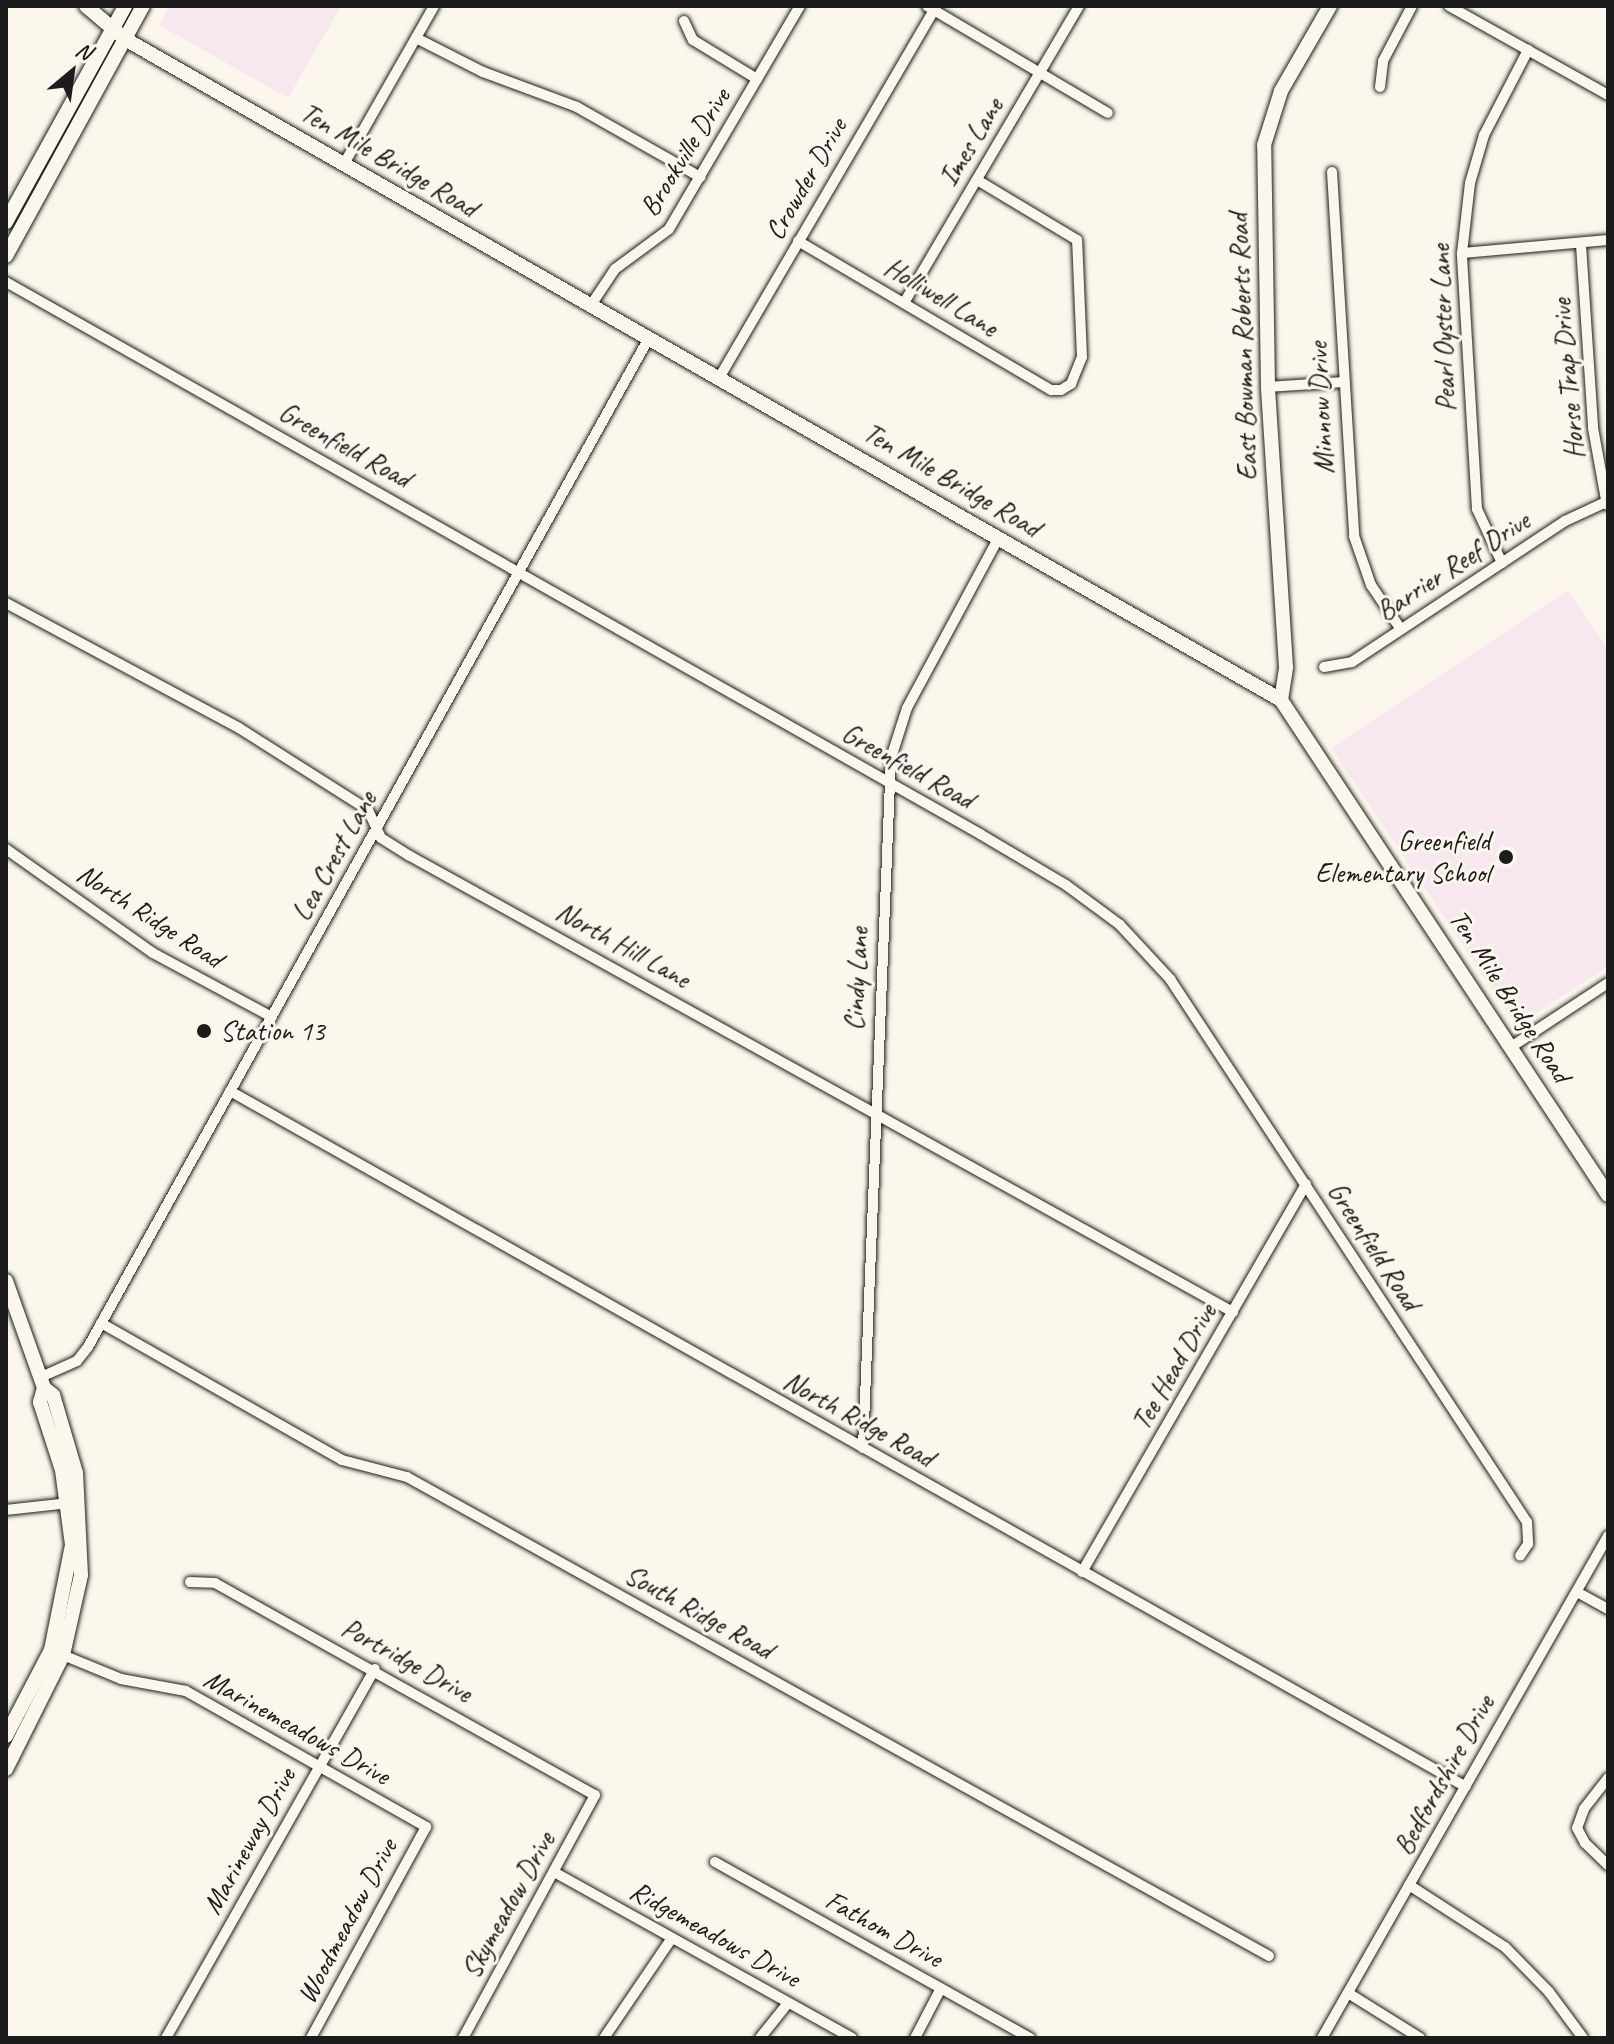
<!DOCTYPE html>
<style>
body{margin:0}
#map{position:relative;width:1614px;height:2044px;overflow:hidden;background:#fbf7ec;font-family:Caveat,sans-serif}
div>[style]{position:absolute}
.built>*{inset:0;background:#f6e8ee}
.roads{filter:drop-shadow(0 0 2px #1c1c1c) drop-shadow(0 0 2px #1c1c1c)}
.minor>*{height:10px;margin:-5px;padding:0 5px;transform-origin:5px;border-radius:5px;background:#fbf7ec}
.tertiary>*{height:14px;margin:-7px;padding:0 7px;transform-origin:7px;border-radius:7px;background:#fbf7ec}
.secondary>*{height:14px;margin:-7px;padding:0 7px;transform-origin:7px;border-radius:7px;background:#fbf7ec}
.dots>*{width:22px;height:22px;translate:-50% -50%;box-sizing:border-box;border:4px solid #fbf7ec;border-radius:50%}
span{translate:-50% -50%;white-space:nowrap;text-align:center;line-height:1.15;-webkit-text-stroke:6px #fbf7ec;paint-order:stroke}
.street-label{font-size:28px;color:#1c1c1c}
.poi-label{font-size:28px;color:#1c1c1c}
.right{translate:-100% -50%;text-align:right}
.left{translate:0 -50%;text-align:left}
.frame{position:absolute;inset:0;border:8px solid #1c1c1c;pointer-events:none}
.north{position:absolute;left:32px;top:32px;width:80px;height:80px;-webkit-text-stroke:6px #fbf7ec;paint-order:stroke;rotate:29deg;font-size:22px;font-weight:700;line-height:32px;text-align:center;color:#1c1c1c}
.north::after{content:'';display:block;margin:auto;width:28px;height:36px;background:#1c1c1c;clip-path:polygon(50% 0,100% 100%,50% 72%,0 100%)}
</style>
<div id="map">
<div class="built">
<div style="clip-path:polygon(170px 6px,341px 6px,288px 98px,159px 25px)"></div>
<div style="clip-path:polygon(1568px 590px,1608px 650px,1608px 966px,1517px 1026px,1331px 748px)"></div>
</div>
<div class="roads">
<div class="minor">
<div style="left:927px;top:6px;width:210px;rotate:30.6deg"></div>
<div style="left:1449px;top:6px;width:182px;rotate:29.2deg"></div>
<div style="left:684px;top:21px;width:21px;rotate:65deg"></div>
<div style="left:693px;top:40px;width:75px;rotate:31.4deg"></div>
<div style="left:416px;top:38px;width:75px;rotate:26.9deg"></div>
<div style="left:483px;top:72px;width:100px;rotate:20.4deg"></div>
<div style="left:577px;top:107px;width:142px;rotate:29.6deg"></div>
<div style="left:1380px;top:87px;width:26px;rotate:-83deg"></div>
<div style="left:1383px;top:61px;width:62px;rotate:-62.2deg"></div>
<div style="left:344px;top:164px;width:182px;rotate:-60.3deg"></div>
<div style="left:1332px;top:172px;width:365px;rotate:86.5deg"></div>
<div style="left:1354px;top:536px;width:52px;rotate:70.9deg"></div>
<div style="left:1371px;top:585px;width:52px;rotate:56deg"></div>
<div style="left:798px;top:241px;width:294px;rotate:30.5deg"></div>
<div style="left:1051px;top:390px;width:10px"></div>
<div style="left:1061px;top:390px;width:12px;rotate:-31deg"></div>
<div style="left:1071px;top:384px;width:29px;rotate:-68deg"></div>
<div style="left:1082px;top:357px;width:117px;rotate:-92.4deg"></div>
<div style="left:1077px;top:240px;width:117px;rotate:-149deg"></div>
<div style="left:1581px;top:245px;width:183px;rotate:86.2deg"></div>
<div style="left:1593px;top:428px;width:78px;rotate:79.7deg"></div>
<div style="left:1462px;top:253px;width:147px;rotate:-5.1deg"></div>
<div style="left:6px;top:282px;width:1120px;rotate:29.54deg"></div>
<div style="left:980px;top:834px;width:100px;rotate:30.7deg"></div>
<div style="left:1066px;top:885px;width:67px;rotate:36.5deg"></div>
<div style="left:1120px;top:925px;width:74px;rotate:47.2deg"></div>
<div style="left:1170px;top:979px;width:650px;rotate:56.68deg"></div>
<div style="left:1527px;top:1522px;width:22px;rotate:87deg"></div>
<div style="left:1528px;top:1544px;width:14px;rotate:124deg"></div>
<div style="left:904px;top:303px;width:345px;rotate:-59.5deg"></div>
<div style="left:591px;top:305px;width:43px;rotate:-56.3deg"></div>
<div style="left:615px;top:269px;width:67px;rotate:-36.5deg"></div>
<div style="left:669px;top:229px;width:259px;rotate:-59.6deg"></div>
<div style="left:719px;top:378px;width:431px;rotate:-59.7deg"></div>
<div style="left:1268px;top:387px;width:75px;rotate:-3.8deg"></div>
<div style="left:1502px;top:563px;width:60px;rotate:-114.8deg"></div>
<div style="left:1477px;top:509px;width:256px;rotate:-93.4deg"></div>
<div style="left:1462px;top:253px;width:70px;rotate:-83.5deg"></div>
<div style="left:1470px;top:183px;width:50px;rotate:-73.7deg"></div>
<div style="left:1484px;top:135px;width:96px;rotate:-62.6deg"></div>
<div style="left:6px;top:603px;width:264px;rotate:28.2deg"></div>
<div style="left:239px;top:728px;width:153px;rotate:32.4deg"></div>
<div style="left:368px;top:810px;width:31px;rotate:65deg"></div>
<div style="left:381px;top:838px;width:34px;rotate:32deg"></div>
<div style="left:410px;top:856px;width:941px;rotate:28.99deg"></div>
<div style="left:1324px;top:667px;width:28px;rotate:-10deg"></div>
<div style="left:1352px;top:662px;width:255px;rotate:-33.5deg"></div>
<div style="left:1565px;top:521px;width:47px;rotate:-24.9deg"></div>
<div style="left:6px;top:849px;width:180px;rotate:35.3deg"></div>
<div style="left:153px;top:953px;width:135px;rotate:28.3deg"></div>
<div style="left:1511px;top:1047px;width:116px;rotate:-33.4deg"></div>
<div style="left:230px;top:1091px;width:1418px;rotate:29.38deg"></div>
<div style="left:101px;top:1323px;width:277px;rotate:29.6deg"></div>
<div style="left:342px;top:1460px;width:67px;rotate:14.7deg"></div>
<div style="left:407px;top:1477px;width:986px;rotate:29.06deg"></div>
<div style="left:41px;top:1377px;width:39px;rotate:-24deg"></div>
<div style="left:77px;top:1361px;width:18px;rotate:-52deg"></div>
<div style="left:88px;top:1347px;width:1154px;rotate:-60.93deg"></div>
<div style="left:863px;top:1448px;width:691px;rotate:-87.68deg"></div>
<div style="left:891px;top:758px;width:52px;rotate:-72.3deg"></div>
<div style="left:907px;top:708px;width:194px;rotate:-61.7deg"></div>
<div style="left:6px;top:1510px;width:63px;rotate:-6.3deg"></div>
<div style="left:1082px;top:1572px;width:448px;rotate:-60deg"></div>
<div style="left:190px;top:1582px;width:25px;rotate:2deg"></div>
<div style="left:215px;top:1583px;width:435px;rotate:29.2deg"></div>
<div style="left:595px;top:1795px;width:277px;rotate:118.5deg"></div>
<div style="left:1577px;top:1592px;width:35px;rotate:29deg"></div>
<div style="left:58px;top:1653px;width:68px;rotate:22.4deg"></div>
<div style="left:121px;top:1679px;width:66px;rotate:10.5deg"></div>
<div style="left:186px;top:1691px;width:276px;rotate:29.5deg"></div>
<div style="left:426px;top:1827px;width:240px;rotate:118.6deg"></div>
<div style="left:1608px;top:1778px;width:39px;rotate:128deg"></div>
<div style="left:1584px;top:1809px;width:20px;rotate:110deg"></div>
<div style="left:1577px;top:1828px;width:17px;rotate:62deg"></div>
<div style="left:1585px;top:1843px;width:32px;rotate:44deg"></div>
<div style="left:715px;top:1862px;width:361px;rotate:29.2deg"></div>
<div style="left:554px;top:1872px;width:341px;rotate:29.1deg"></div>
<div style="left:1409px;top:1885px;width:114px;rotate:32.9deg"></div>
<div style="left:1505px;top:1947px;width:63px;rotate:45.6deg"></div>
<div style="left:1549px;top:1992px;width:57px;rotate:53.5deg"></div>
<div style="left:1348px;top:1993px;width:85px;rotate:32deg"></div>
<div style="left:166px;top:2038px;width:424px;rotate:-60.5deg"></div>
<div style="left:604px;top:2038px;width:121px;rotate:-55.8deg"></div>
<div style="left:760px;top:2038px;width:45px;rotate:-51.3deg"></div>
<div style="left:915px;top:2038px;width:56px;rotate:-62.5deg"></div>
<div style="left:1322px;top:2038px;width:578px;rotate:-60.33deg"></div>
</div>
<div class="tertiary">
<div style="left:86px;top:6px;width:51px;rotate:40.2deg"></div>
<div style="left:125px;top:39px;width:1332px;rotate:29.76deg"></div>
<div style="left:1281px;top:700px;width:593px;rotate:56.55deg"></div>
<div style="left:1281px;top:700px;width:33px;rotate:-81deg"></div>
<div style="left:1286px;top:667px;width:281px;rotate:-93.7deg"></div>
<div style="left:1268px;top:387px;width:242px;rotate:-90.9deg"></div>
<div style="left:1264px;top:145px;width:57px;rotate:-72.5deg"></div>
<div style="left:1281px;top:91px;width:98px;rotate:-60deg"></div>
</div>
<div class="secondary">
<div style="left:6px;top:222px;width:247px;rotate:-61.1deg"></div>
<div style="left:6px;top:256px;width:285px;rotate:-61.3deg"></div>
<div style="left:6px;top:1281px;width:114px;rotate:70.4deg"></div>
<div style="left:44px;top:1388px;width:15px;rotate:106deg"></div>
<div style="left:40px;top:1402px;width:71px;rotate:72.1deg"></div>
<div style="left:62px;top:1470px;width:76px;rotate:82.4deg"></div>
<div style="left:72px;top:1545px;width:107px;rotate:101.3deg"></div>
<div style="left:51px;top:1650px;width:97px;rotate:117.6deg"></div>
<div style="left:6px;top:1769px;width:127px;rotate:-63.4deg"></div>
<div style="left:63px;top:1655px;width:82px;rotate:-77.3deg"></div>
<div style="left:81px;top:1575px;width:102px;rotate:-92.8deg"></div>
<div style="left:76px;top:1473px;width:81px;rotate:-106.4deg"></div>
<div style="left:53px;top:1395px;width:11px;rotate:-142deg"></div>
</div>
</div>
<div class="dots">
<div style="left:1506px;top:857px;background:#1c1c1c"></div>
<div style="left:204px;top:1031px;background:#1c1c1c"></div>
</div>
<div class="street-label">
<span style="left:971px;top:142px;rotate:-59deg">Imes Lane</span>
<span style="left:685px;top:152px;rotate:-58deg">Brookville Drive</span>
<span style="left:389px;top:160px;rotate:30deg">Ten Mile Bridge Road</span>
<span style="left:806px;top:179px;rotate:-60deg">Crowder Drive</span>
<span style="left:941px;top:297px;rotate:31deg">Holliwell Lane</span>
<span style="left:1443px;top:328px;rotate:-92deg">Pearl Oyster Lane</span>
<span style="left:1243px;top:347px;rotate:-92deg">East Bowman Roberts Road</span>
<span style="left:1568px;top:379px;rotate:-95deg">Horse Trap Drive</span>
<span style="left:1321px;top:408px;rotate:-93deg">Minnow Drive</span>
<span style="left:345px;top:445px;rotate:29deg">Greenfield Road</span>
<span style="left:952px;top:480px;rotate:30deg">Ten Mile Bridge Road</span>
<span style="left:1453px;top:566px;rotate:-33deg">Barrier Reef Drive</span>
<span style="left:908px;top:766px;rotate:29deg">Greenfield Road</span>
<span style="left:334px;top:856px;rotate:-61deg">Lea Crest Lane</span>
<span style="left:150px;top:916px;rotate:33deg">North Ridge Road</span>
<span style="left:623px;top:945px;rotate:29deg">North Hill Lane</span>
<span style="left:856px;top:979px;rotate:-87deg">Cindy Lane</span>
<span style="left:1510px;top:996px;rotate:57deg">Ten Mile Bridge Road</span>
<span style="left:1374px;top:1246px;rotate:57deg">Greenfield Road</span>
<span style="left:1174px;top:1367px;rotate:-60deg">Tee Head Drive</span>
<span style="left:859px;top:1419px;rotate:29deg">North Ridge Road</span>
<span style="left:699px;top:1612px;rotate:29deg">South Ridge Road</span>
<span style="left:407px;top:1660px;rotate:29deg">Portridge Drive</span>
<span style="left:297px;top:1727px;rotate:29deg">Marinemeadows Drive</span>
<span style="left:1444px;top:1775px;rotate:-61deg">Bedfordshire Drive</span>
<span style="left:249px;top:1841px;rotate:-61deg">Marineway Drive</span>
<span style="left:508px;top:1905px;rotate:-61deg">Skymeadow Drive</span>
<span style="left:347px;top:1921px;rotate:-62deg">Woodmeadow Drive</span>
<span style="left:884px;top:1929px;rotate:29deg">Fathom Drive</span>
<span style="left:715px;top:1934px;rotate:29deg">Ridgemeadows Drive</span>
</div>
<div class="poi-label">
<span class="right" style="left:1490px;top:857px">Greenfield<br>Elementary School</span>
<span class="left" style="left:220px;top:1031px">Station 13</span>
</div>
<div class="frame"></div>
<div class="north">N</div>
</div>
